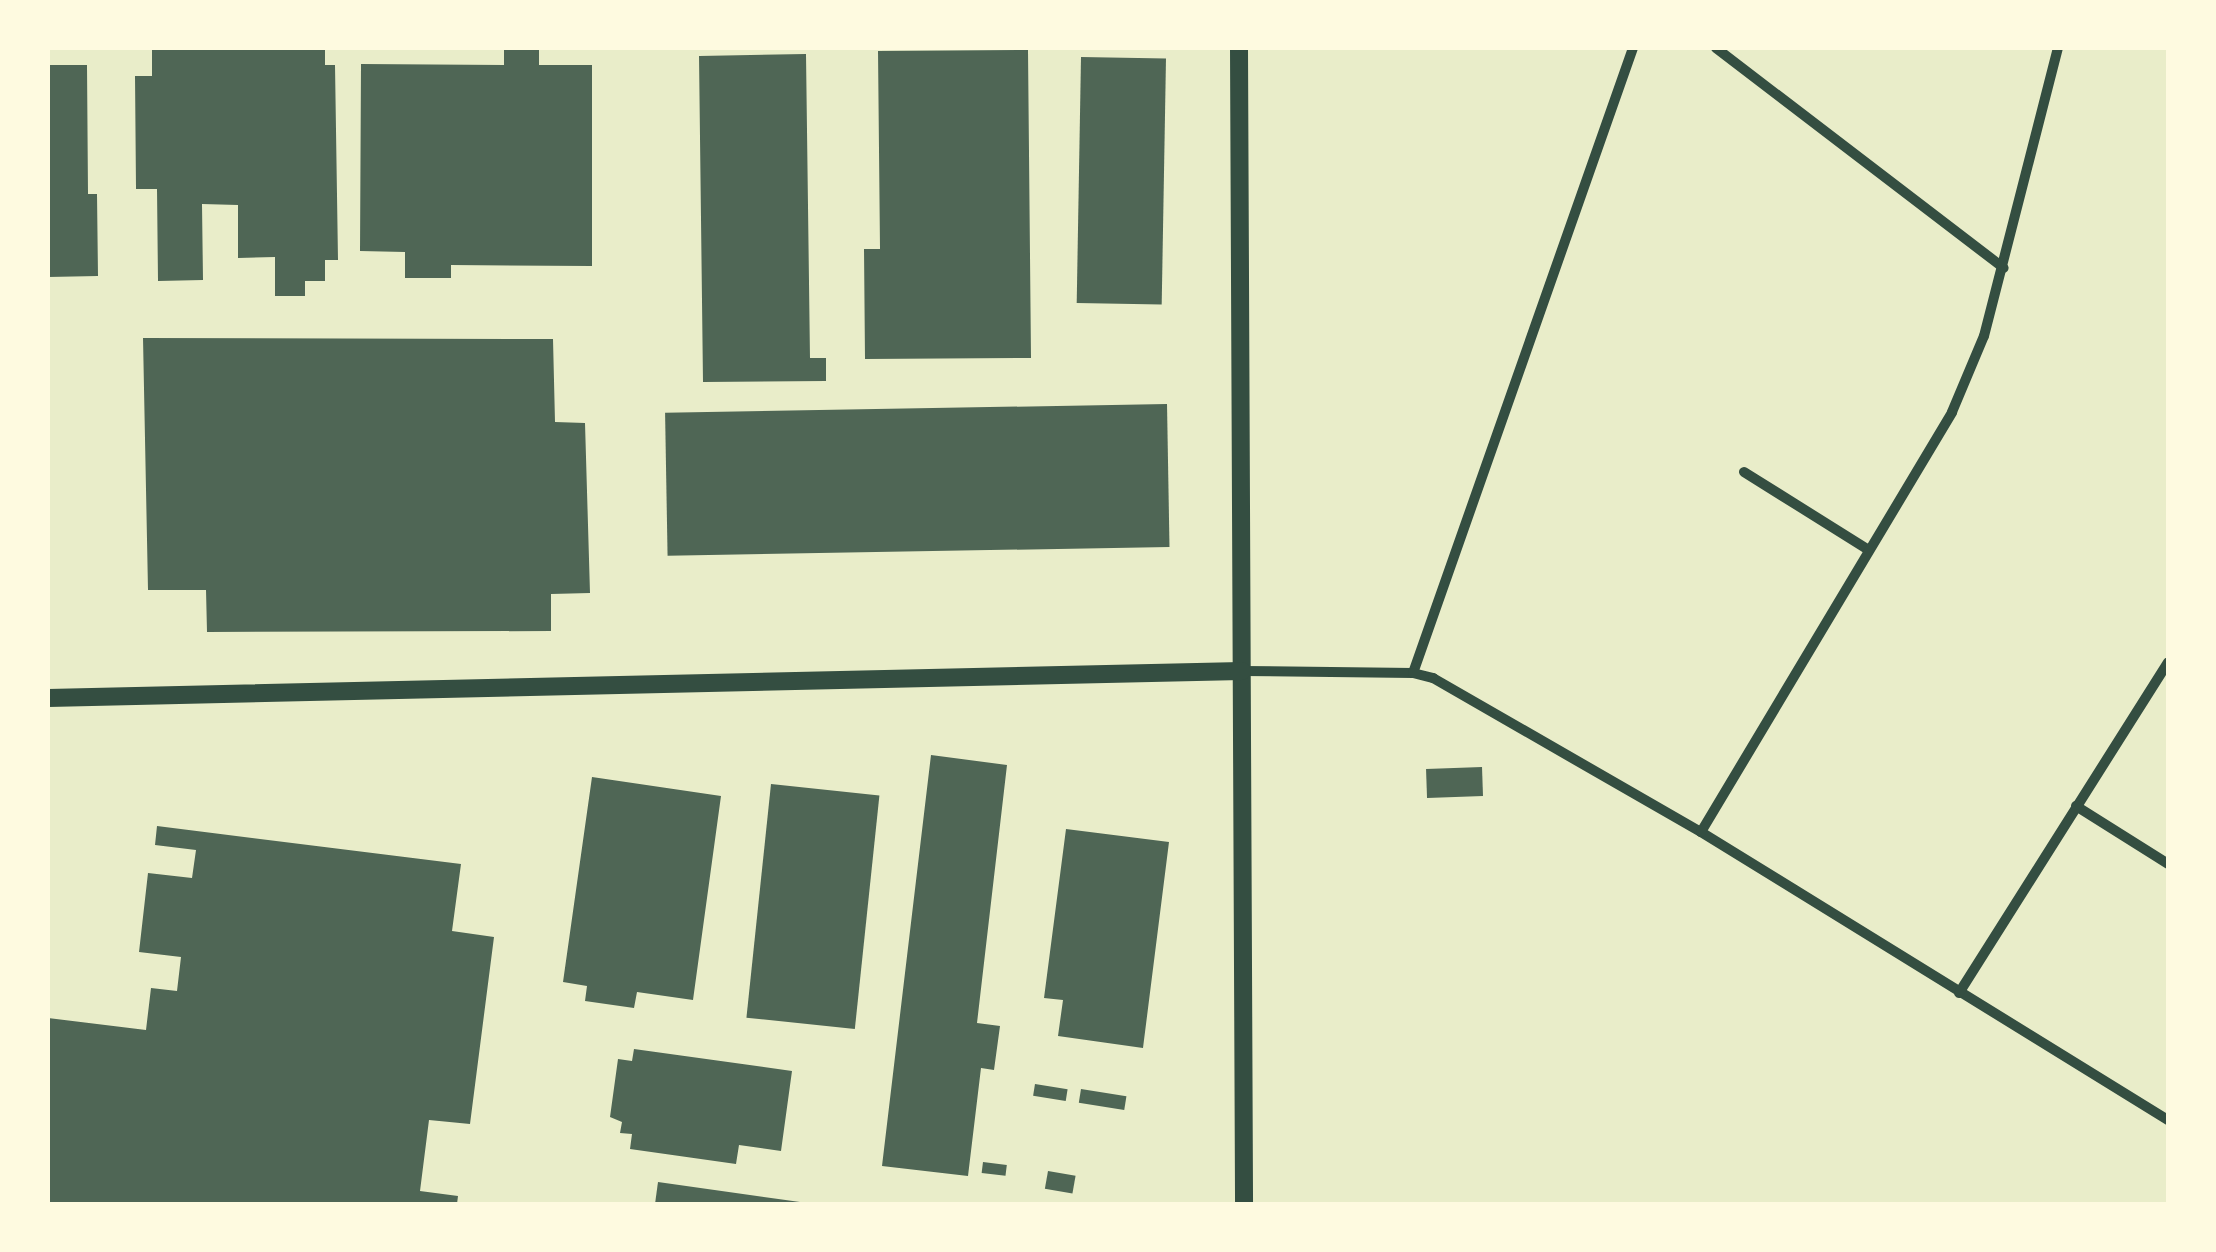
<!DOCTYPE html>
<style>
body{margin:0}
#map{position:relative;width:2216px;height:1252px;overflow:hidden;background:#e9edc9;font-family:Mulish,sans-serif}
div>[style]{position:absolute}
.building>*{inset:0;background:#4f6655;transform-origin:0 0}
.minor>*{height:10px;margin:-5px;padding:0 5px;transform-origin:5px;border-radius:5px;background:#344e41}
.tertiary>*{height:18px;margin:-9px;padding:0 9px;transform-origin:9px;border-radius:9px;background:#344e41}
span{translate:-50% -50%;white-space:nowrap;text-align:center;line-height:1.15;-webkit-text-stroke:9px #fefae0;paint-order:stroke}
.frame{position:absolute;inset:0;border:50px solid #fefae0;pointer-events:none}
</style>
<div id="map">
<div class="building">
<div style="clip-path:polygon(152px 48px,325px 48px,325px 65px,335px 65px,338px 260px,325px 260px,325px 281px,305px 281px,305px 296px,275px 296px,275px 257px,238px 258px,238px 205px,202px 204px,203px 280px,158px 281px,157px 189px,136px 189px,135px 76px,152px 76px)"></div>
<div style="clip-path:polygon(504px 48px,539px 48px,539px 65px,592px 65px,592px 266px,451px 265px,451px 278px,405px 278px,405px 252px,360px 251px,361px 64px,504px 65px)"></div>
<div style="clip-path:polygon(1028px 50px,1031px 358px,865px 359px,864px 249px,880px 249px,878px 51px)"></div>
<div style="clip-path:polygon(806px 54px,810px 358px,826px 358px,826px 381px,703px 382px,699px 56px)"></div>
<div style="left:1081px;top:57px;width:85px;height:246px;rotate:1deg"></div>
<div style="clip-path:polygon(48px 65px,87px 65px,88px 194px,97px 194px,98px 276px,48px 277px)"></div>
<div style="clip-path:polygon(143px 338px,553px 339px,555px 422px,585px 423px,590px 593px,551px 594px,551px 631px,207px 632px,206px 590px,148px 590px)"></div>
<div style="left:1167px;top:404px;width:143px;height:502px;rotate:89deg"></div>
<div style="clip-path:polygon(931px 755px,1007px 765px,977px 1023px,1000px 1026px,994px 1070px,981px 1068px,968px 1176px,882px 1166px)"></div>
<div style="left:1482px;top:767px;width:29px;height:56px;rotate:88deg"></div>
<div style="clip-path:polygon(592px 777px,721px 796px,693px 1000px,637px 992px,634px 1008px,585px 1001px,587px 986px,563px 982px)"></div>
<div style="left:771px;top:784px;width:109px;height:235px;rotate:6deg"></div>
<div style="clip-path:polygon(157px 826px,461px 864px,452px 931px,494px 937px,470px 1124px,429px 1120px,420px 1191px,458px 1196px,457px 1204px,48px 1204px,48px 1018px,146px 1030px,151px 988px,177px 991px,181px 957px,139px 952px,148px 873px,192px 878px,196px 850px,155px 845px)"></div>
<div style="clip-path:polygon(1066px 829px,1169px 842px,1143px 1048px,1058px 1036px,1063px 1000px,1044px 998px)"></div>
<div style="clip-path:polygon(634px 1049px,792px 1071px,781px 1151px,739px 1145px,736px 1164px,630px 1149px,632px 1134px,620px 1133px,622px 1122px,610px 1117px,618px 1059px,632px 1061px)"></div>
<div style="left:1035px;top:1084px;width:33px;height:12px;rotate:9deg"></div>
<div style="left:1081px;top:1089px;width:46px;height:14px;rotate:9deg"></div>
<div style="left:983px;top:1162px;width:24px;height:11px;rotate:7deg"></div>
<div style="left:1048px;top:1171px;width:28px;height:18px;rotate:10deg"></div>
<div style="clip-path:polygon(658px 1182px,800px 1202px,800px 1204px,655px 1204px)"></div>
</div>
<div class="minor">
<div style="left:1716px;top:48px;width:362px;rotate:37.4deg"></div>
<div style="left:1744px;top:472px;width:147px;rotate:32deg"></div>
<div style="left:1242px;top:671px;width:171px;rotate:0.7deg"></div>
<div style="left:1413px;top:673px;width:663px;rotate:-70.61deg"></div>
<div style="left:1413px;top:673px;width:21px;rotate:14deg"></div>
<div style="left:1433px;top:678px;width:309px;rotate:29.9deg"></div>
<div style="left:1701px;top:832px;width:549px;rotate:31.66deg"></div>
<div style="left:2076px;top:806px;width:109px;rotate:32.2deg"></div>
<div style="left:1701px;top:832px;width:489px;rotate:-59.1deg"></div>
<div style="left:1952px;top:412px;width:82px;rotate:-67.2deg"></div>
<div style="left:1984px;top:336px;width:297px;rotate:-75.6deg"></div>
<div style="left:1959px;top:993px;width:391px;rotate:-57.7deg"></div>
</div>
<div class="tertiary">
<div style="left:1239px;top:48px;width:1156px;rotate:89.75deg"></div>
<div style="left:48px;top:698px;width:1194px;rotate:-1.3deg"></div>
</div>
<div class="frame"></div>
</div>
